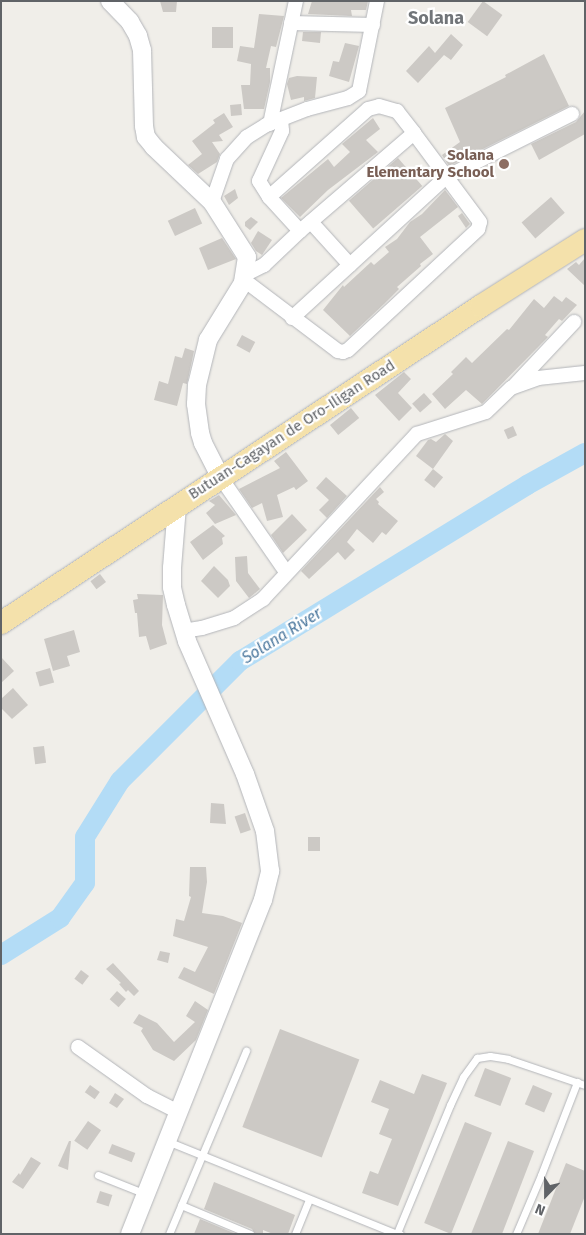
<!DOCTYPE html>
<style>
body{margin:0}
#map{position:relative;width:586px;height:1235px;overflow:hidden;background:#f0eee9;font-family:"Fira Sans",sans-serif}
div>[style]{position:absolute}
.river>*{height:20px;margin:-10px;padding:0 10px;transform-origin:10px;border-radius:10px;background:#b3dcf6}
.building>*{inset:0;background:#ccc9c5;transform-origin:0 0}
.roads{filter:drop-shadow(0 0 1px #b3b5b9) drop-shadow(0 0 1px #b3b5b9)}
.service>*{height:7px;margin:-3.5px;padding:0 3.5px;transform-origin:3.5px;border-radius:3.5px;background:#fff}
.minor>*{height:14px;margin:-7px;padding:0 7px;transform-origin:7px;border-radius:7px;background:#fff}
.tertiary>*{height:18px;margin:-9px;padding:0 9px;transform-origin:9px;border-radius:9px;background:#fff}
.trunk>*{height:22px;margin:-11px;padding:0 11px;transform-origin:11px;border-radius:11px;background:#f4e1ab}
.dots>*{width:14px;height:14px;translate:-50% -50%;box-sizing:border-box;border:2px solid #fff;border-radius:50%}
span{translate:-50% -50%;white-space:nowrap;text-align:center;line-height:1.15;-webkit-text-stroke:4.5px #fff;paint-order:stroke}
.education-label{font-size:15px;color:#785e54;font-weight:700}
.right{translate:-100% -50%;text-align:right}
.street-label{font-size:15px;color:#606367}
.water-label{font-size:16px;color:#4c789e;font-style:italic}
.quarter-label{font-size:18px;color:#717579;font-weight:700}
.frame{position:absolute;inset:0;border:2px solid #606367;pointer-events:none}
.north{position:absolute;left:521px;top:1170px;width:50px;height:50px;-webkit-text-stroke:4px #fff;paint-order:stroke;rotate:202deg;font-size:14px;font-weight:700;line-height:20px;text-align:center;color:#606367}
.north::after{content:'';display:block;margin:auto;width:18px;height:22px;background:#606367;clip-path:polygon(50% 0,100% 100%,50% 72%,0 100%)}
</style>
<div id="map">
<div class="river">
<div style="left:1px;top:955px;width:70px;rotate:-32.1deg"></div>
<div style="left:60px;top:918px;width:43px;rotate:-54.5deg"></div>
<div style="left:85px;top:883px;width:46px;rotate:-90deg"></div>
<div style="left:85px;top:837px;width:66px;rotate:-58deg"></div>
<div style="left:120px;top:781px;width:170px;rotate:-45deg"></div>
<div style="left:240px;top:661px;width:337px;rotate:-31.5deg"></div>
<div style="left:527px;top:485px;width:66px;rotate:-28.9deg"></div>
</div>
<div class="building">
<div style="clip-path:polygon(160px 1px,177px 1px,176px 12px,163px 12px)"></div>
<div style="clip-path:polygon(312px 1px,368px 1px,366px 10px,351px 10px,352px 16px,308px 14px)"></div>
<div style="left:483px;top:1px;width:24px;height:26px;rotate:36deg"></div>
<div style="clip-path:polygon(259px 14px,284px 16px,276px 47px,271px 46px,266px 68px,270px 68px,270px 82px,264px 109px,244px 109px,241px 85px,250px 85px,251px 64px,237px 61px,240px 46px,254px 48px)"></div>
<div style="left:212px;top:27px;width:21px;height:21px"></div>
<div style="clip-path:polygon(303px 32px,321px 32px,320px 43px,302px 41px)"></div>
<div style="clip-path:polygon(451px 34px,463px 45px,451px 60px,444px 55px,418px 83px,406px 71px,429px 46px,435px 53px)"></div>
<div style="clip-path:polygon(345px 43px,359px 46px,349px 82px,329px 76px,333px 61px,339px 62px)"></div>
<div style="clip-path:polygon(544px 54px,569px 106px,449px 166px,442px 155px,460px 142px,445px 108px,506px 77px,505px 75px)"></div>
<div style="clip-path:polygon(297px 76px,317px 77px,315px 98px,304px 101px,304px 97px,291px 100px,287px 84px,289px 78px)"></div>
<div style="left:241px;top:104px;width:11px;height:11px;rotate:85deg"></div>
<div style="clip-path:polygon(585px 111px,585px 134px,539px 160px,531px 144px,576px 122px)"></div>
<div style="clip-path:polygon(224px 113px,233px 127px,219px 135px,223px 141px,212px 142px,220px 154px,217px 162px,198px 174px,188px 165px,202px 154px,192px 141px,215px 123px,213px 120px)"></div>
<div style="clip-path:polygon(373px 118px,380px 129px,366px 140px,378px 152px,328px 190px,300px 217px,281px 198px,328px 159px,334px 167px,350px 152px,342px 144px)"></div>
<div style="left:398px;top:158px;width:37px;height:65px;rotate:49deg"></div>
<div style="clip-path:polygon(235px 189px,238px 198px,229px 205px,224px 196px)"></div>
<div style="clip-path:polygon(445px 190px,458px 207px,420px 237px,433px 254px,420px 264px,421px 266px,397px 287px,399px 289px,384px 304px,350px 336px,323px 310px,343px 285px,344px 287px,371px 262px,374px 265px,389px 252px,385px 247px,397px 239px,410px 222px,422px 214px)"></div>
<div style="left:551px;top:197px;width:21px;height:39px;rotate:49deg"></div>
<div style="left:195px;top:208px;width:17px;height:30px;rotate:65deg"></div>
<div style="clip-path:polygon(462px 213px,470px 224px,466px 228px,458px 216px)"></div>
<div style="clip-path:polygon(251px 217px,258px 222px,250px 230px,245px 226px,245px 222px)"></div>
<div style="clip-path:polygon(258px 231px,272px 240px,262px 255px,256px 251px,251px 243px)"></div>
<div style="clip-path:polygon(222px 238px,236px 259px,208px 270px,199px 248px)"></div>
<div style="clip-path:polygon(585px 258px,585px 286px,567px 269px,576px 262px,579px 265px)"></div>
<div style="clip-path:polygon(554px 296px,562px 302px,566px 297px,577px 305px,562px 321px,559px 319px,545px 335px,548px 337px,482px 404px,466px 390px,445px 409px,432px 394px,453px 374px,451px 372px,466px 357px,472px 363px,507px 329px,509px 330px,534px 299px,544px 308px)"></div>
<div style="left:242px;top:335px;width:15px;height:12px;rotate:28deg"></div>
<div style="clip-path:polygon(185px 348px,194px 351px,187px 384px,183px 383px,177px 406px,154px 400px,159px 381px,168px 384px,175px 356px,182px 358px)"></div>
<div style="clip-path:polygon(404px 372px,411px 379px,398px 393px,412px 408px,399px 421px,375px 395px)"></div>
<div style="left:424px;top:393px;width:12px;height:16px;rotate:48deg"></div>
<div style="left:351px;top:408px;width:13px;height:27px;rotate:51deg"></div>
<div style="left:513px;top:426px;width:10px;height:10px;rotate:66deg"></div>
<div style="clip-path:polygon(445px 434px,453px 441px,433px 469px,416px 456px,428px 440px,431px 439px,436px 442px)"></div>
<div style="clip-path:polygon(286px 452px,308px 481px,296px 490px,294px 487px,277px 495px,283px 517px,267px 521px,262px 503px,252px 508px,239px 489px,280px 468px,274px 461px)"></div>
<div style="left:433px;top:469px;width:13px;height:14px;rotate:39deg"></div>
<div style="clip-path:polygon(326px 477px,347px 496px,327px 518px,319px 510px,329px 500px,316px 488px)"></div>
<div style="clip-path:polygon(380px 487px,384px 492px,376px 499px,379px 502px,378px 504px,398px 521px,386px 535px,382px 532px,373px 543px,357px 529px,347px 542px,355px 550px,345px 560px,338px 552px,309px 579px,301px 571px)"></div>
<div style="clip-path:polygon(219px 495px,236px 515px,215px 524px,206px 513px,215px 505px,209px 501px)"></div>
<div style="clip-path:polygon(292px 514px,307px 530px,283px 553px,271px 535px)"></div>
<div style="clip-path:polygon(213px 525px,225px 536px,222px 538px,223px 544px,203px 560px,190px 542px)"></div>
<div style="clip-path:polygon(247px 556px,248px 573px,260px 589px,249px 598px,236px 581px,235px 557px)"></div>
<div style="clip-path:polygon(214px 566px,228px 580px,230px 586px,218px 598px,201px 581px)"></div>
<div style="left:100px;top:574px;width:10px;height:12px;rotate:53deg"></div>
<div style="clip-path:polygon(137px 594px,163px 595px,162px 625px,167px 644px,150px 650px,146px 636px,139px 637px,137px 613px,135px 613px,133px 600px,138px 599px)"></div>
<div style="clip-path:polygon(74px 630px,80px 652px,67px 656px,70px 666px,53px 671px,44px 639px)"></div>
<div style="clip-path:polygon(1px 657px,14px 671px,1px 683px)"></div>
<div style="left:50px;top:668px;width:15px;height:15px;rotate:74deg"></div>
<div style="clip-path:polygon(13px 688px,28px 705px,12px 719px,1px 708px,1px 699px)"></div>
<div style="left:44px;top:746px;width:17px;height:11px;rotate:83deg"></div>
<div style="clip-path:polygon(211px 803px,224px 804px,226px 824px,210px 823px)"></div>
<div style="left:245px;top:813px;width:18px;height:11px;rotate:71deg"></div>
<div style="left:308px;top:837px;width:12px;height:14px"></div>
<div style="clip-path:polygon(190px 867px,206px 867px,207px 882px,202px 913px,223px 916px,242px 923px,214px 994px,178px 978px,184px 967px,195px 972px,208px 947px,173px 936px,176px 919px,184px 921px,191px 897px,189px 896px)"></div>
<div style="clip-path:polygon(160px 951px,170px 953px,168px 963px,157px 960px)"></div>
<div style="clip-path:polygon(113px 963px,139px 991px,134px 996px,128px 990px,126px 992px,119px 984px,121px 983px,106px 969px)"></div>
<div style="left:81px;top:970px;width:10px;height:11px;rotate:37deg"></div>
<div style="left:117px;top:991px;width:12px;height:11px;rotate:42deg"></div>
<div style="clip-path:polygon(195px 1001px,208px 1010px,196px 1040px,174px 1061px,153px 1050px,141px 1031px,143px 1028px,133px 1023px,139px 1014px,157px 1023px,174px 1042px,195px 1022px,186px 1016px)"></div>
<div style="left:280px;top:1029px;width:85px;height:105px;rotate:21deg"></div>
<div style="left:485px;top:1068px;width:28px;height:30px;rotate:21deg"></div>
<div style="clip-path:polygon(422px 1074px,447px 1083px,398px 1206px,362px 1193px,370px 1171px,378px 1174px,392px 1139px,379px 1134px,389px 1109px,371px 1102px,380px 1080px,414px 1094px)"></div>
<div style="left:90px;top:1085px;width:12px;height:9px;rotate:35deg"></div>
<div style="left:533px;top:1085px;width:21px;height:21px;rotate:23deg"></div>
<div style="clip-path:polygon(115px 1093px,124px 1099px,117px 1108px,109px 1103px)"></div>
<div style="left:88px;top:1121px;width:16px;height:24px;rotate:35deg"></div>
<div style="left:465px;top:1122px;width:29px;height:109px;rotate:22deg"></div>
<div style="clip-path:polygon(69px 1141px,71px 1141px,68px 1170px,58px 1166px)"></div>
<div style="clip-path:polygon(508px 1141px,534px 1151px,502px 1234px,471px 1234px)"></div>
<div style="left:112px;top:1144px;width:25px;height:10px;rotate:21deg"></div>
<div style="clip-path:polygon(31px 1157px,41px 1163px,23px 1189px,12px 1182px,19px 1173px,20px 1175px)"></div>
<div style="clip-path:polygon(566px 1163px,585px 1171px,585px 1196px,570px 1234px,538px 1234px)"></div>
<div style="clip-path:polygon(214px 1182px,295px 1215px,288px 1234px,273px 1234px,263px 1230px,263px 1234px,255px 1234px,252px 1229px,204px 1209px)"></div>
<div style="left:100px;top:1191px;width:13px;height:12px;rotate:18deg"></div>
<div style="clip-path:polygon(200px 1219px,236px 1234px,194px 1234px)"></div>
</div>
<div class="roads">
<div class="service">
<div style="left:167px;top:1141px;width:248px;rotate:22deg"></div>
<div style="left:98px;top:1175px;width:52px;rotate:21.6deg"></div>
<div style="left:181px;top:1205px;width:75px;rotate:22.8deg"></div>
<div style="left:169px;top:1234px;width:199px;rotate:-67.2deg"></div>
<div style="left:295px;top:1234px;width:37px;rotate:-68deg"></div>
<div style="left:400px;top:1234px;width:3px;rotate:-162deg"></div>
<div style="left:397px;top:1233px;width:139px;rotate:-67.5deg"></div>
<div style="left:450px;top:1105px;width:31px;rotate:-65deg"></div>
<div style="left:463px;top:1077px;width:24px;rotate:-54deg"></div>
<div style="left:477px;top:1058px;width:13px;rotate:-9deg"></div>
<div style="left:490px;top:1056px;width:18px;rotate:9deg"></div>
<div style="left:508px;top:1059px;width:81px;rotate:18.7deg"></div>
<div style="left:516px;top:1234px;width:64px;rotate:-67deg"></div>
<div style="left:541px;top:1175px;width:100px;rotate:-68.8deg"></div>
</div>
<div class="minor">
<div style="left:291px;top:23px;width:82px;rotate:1.4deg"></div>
<div style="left:281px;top:119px;width:12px;rotate:85deg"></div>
<div style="left:282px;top:131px;width:55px;rotate:114.7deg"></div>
<div style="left:259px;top:181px;width:19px;rotate:58deg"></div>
<div style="left:269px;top:197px;width:46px;rotate:47.6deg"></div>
<div style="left:270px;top:124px;width:126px;rotate:-78.1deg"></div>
<div style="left:269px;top:197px;width:132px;rotate:-41.6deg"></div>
<div style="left:368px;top:109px;width:11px;rotate:-15deg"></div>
<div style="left:379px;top:106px;width:19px;rotate:16deg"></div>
<div style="left:397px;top:111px;width:28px;rotate:52deg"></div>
<div style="left:212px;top:202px;width:46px;rotate:-70.8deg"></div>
<div style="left:227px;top:159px;width:30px;rotate:-48deg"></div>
<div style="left:247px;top:137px;width:22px;rotate:-32deg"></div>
<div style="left:266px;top:125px;width:44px;rotate:-21.3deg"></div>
<div style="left:307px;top:109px;width:42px;rotate:-15deg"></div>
<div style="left:348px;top:98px;width:13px;rotate:-32deg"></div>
<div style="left:359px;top:91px;width:92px;rotate:-78.7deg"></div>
<div style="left:311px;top:222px;width:58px;rotate:47.8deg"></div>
<div style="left:244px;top:280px;width:118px;rotate:37.1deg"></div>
<div style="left:338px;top:351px;width:5px;rotate:11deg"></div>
<div style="left:343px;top:352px;width:5px;rotate:-22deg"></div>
<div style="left:348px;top:350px;width:178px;rotate:-42.9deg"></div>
<div style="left:478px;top:229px;width:7px;rotate:-74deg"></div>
<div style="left:480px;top:222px;width:111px;rotate:-126.6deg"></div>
<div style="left:414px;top:133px;width:150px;rotate:139.3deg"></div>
<div style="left:300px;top:231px;width:50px;rotate:136.6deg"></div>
<div style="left:264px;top:265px;width:20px;rotate:153deg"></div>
<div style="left:292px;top:318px;width:209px;rotate:-42.5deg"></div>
<div style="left:446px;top:177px;width:141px;rotate:-26.6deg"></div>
<div style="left:514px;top:386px;width:88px;rotate:-46.8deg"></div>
<div style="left:221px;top:478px;width:114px;rotate:55.3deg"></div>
<div style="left:183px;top:631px;width:19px;rotate:-9deg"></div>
<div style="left:202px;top:628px;width:34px;rotate:-17deg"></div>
<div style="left:234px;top:618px;width:35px;rotate:-33deg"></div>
<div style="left:263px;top:599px;width:226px;rotate:-47deg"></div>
<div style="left:417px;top:434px;width:72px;rotate:-17.7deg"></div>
<div style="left:486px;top:412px;width:35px;rotate:-44deg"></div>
<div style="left:511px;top:388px;width:29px;rotate:-20deg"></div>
<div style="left:538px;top:378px;width:47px;rotate:-6.1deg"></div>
<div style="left:78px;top:1047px;width:85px;rotate:35.4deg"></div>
<div style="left:147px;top:1096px;width:36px;rotate:27deg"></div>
</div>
<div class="tertiary">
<div style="left:110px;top:1px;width:29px;rotate:46deg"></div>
<div style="left:130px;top:22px;width:16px;rotate:60deg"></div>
<div style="left:138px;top:36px;width:15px;rotate:74deg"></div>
<div style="left:142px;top:50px;width:76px;rotate:88.5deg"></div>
<div style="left:144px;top:126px;width:11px;rotate:80deg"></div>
<div style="left:146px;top:137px;width:13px;rotate:51deg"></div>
<div style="left:154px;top:147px;width:80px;rotate:43.5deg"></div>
<div style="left:212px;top:202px;width:65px;rotate:57.5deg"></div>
<div style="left:247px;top:257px;width:26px;rotate:99deg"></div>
<div style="left:243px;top:283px;width:67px;rotate:121.6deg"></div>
<div style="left:208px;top:340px;width:46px;rotate:103.7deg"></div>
<div style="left:197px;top:385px;width:19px;rotate:93deg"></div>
<div style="left:196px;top:404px;width:29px;rotate:82deg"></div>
<div style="left:200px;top:433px;width:10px;rotate:73deg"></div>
<div style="left:203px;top:443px;width:39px;rotate:63deg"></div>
<div style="left:130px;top:1234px;width:360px;rotate:-68.3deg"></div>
<div style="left:263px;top:900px;width:30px;rotate:-76deg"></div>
<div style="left:270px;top:871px;width:40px;rotate:-97.1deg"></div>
<div style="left:265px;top:831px;width:60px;rotate:-109.3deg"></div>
<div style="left:245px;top:774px;width:145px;rotate:-113.6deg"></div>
<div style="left:187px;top:641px;width:38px;rotate:-107deg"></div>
<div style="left:176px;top:605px;width:18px;rotate:-103deg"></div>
<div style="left:172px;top:587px;width:19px;rotate:-90deg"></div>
<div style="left:172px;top:568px;width:62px;rotate:-85.4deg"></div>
</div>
<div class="trunk">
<div style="left:1px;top:623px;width:575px;rotate:-33.44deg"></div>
<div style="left:481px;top:306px;width:123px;rotate:-32.4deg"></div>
</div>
</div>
<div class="dots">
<div style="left:504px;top:164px;background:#8d6e63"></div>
</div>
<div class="education-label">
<span class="right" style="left:494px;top:164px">Solana<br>Elementary School</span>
</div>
<div class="street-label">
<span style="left:292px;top:430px;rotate:-33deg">Butuan-Cagayan de Oro-Iligan Road</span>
</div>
<div class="water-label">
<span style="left:282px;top:636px;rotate:-32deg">Solana River</span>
</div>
<div class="quarter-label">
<span style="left:436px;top:18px">Solana</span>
</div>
<div class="frame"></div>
<div class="north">N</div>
</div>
